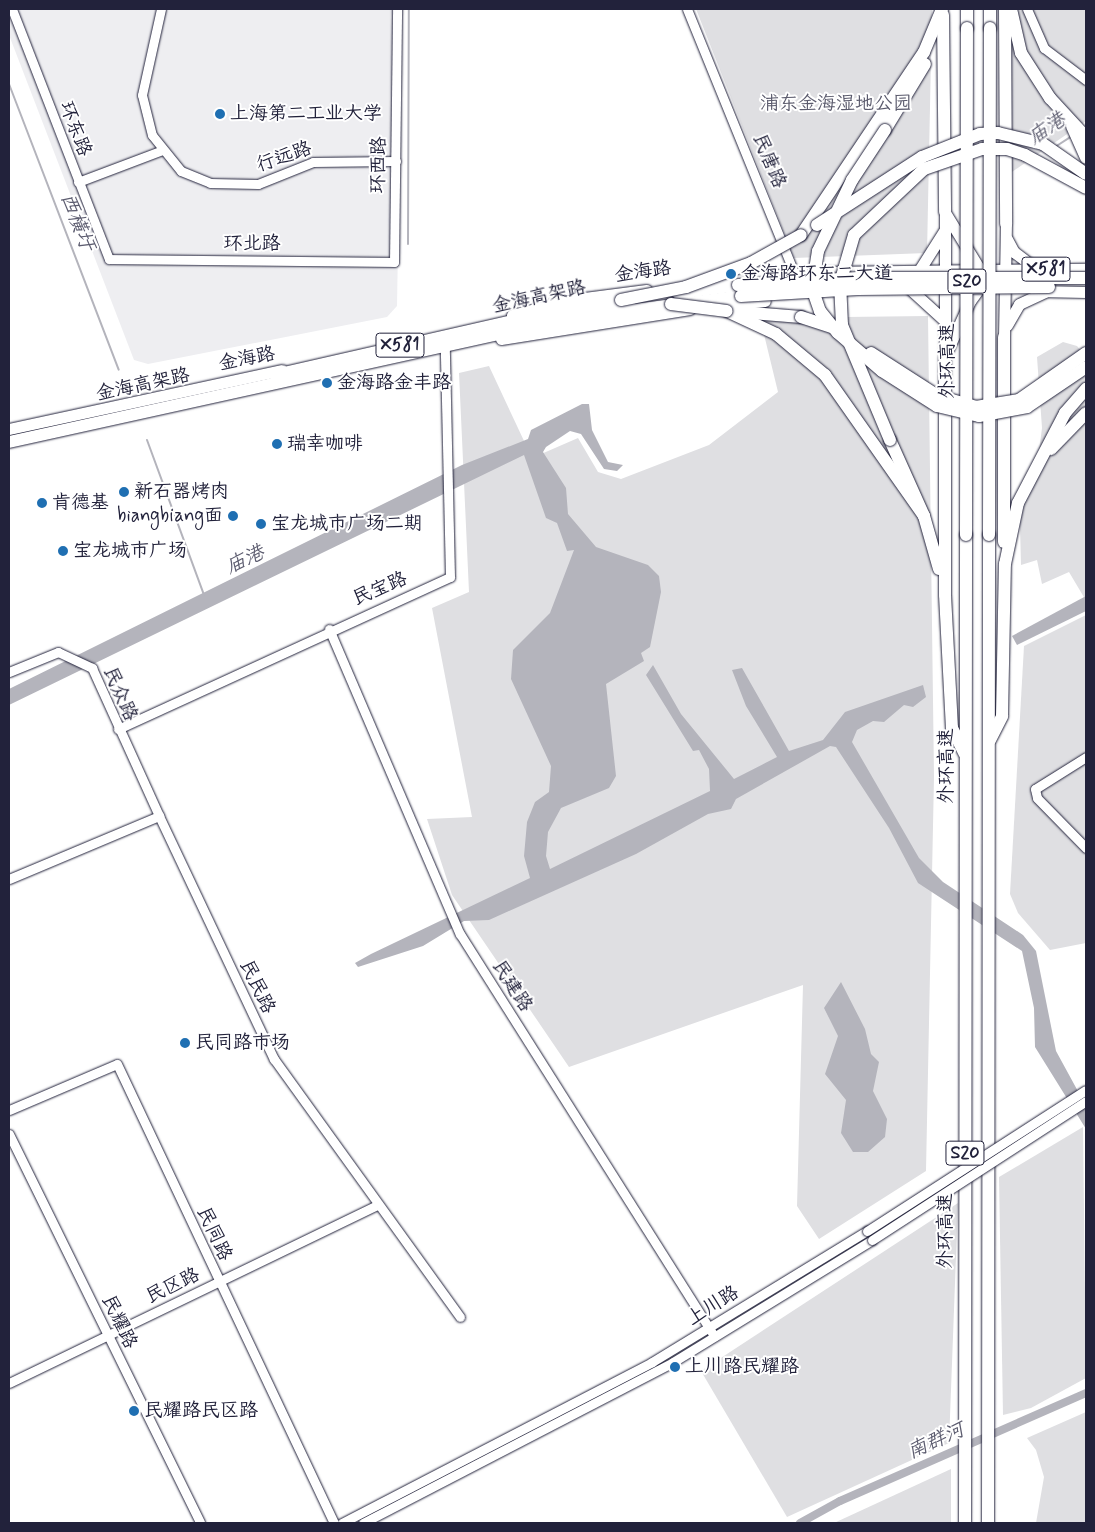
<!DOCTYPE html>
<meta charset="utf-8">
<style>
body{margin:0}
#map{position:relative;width:1095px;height:1532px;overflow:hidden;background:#fff;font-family:Mynerve,"LXGW WenKai TC",sans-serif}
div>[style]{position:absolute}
.built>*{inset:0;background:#eeeef1}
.green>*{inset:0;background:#dfdfe2}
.water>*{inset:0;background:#b4b4bc}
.stream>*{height:2px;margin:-1px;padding:0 1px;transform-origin:1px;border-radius:1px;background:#b4b4bc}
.canal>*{height:8px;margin:-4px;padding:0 4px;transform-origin:4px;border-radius:4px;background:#b4b4bc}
.roads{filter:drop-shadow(0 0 1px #22223b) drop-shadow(0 0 1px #22223b)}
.minor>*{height:9px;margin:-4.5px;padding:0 4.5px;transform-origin:4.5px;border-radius:4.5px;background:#fff}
.major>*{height:11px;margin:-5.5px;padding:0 5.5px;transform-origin:5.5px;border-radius:5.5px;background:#fff}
.highway>*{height:12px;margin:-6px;padding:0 6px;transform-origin:6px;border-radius:6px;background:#fff}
.bridges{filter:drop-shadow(0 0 1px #22223b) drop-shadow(0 0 1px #22223b)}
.minor-bridge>*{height:9px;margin:-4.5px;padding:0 4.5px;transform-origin:4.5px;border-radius:4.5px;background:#fff}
.highway-bridge>*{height:12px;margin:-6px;padding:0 6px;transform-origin:6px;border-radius:6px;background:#fff}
.dots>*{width:14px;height:14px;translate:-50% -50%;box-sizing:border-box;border:2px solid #fff;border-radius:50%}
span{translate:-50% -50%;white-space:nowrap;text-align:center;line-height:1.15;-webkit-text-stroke:4px #fff;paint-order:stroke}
.shield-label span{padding:1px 4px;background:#fff;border:1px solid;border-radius:4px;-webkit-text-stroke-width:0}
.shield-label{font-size:18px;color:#22223b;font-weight:700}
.park-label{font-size:19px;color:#5b5b6d}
.poi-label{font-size:19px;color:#22223b}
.left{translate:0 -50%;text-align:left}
.right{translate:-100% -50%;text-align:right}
.street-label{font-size:19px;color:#22223b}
.water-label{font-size:20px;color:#5c5c6f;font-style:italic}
.frame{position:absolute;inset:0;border:10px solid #22223b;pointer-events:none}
</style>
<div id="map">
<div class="built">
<div style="clip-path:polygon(9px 9px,402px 9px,397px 306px,387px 317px,148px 364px,134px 360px,9px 35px)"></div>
</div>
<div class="green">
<div style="clip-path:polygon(696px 9px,932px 9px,927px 253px,794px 258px)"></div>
<div style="clip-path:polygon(1009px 9px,1086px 9px,1086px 121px,1009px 174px)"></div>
<div style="clip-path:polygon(928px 316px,934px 777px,926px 1171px,819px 1239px,797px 1206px,803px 985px,569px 1067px,452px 895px,427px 819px,472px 817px,432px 608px,469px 592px,459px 373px,489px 366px,532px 458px,578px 438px,598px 472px,621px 479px,709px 445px,778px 392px,760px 318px)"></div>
<div style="clip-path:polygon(1063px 342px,1077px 346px,1086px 357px,1085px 599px,1069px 572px,1042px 584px,1037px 560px,1021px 565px,1019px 488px,1035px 482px,1042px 428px,1037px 357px)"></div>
<div style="clip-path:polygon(1086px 615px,1086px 943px,1050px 950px,1018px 913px,1010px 894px,1024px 646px)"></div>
<div style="clip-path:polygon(1083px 1127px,1086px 1378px,1031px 1408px,1003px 1415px,999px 1177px)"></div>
<div style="clip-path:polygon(958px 1203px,949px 1443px,787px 1517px,701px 1371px)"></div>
<div style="clip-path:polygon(1086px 1412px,1086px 1523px,1036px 1523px,1044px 1477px,1036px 1450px,1027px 1438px)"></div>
<div style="clip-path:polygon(951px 1469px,951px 1523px,834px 1523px)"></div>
</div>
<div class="water">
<div style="clip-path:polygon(582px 404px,589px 404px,592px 430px,608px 462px,623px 465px,617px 471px,604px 469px,581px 434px,570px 431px,546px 447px,543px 452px,566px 488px,568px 514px,596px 547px,648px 565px,659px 576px,661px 592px,650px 647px,641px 653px,644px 661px,606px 684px,616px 776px,609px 788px,561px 808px,548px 832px,546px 856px,550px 869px,710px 791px,709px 769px,699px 750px,693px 751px,646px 675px,653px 665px,681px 714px,734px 779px,777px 757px,746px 706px,732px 670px,742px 668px,789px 751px,823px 740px,845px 712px,923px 685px,926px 697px,913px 707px,904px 705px,884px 722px,873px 721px,857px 730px,852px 742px,919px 858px,943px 882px,1023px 935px,1036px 951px,1056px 1051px,1086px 1106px,1086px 1129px,1035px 1047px,1034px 1008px,1022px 951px,918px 883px,889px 828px,836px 747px,830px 746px,736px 799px,731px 809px,708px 814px,636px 854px,489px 920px,464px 921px,423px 946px,358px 967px,355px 963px,371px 954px,530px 878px,524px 856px,527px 822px,535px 802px,549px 792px,551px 766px,511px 679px,513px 650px,550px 613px,574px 550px,567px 551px,557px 523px,546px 518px,524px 455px,9px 705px,9px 689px,462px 465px,528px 439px,531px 430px)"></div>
<div style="clip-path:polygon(1086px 596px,1086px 611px,1017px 645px,1012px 636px)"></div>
<div style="clip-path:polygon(841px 982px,865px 1029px,871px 1054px,879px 1062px,873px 1091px,887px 1119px,885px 1137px,868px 1152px,853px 1152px,841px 1133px,846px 1100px,825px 1074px,838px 1036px,824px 1008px)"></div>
</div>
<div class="stream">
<div style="left:9px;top:84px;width:306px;rotate:69deg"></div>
<div style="left:1055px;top:147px;width:20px;rotate:-33deg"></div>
<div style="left:408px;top:244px;width:235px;rotate:-89.8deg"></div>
<div style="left:147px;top:440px;width:165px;rotate:69.8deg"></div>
</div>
<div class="canal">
<div style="left:800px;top:1523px;width:46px;rotate:-28.8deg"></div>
<div style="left:840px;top:1501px;width:269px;rotate:-23.7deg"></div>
</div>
<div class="roads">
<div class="minor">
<div style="left:12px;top:9px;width:268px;rotate:68.8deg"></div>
<div style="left:109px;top:259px;width:285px;rotate:0.6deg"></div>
<div style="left:394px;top:262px;width:253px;rotate:-89.3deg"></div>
<div style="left:161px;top:9px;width:88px;rotate:102.5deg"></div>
<div style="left:142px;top:95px;width:41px;rotate:76deg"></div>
<div style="left:152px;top:135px;width:46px;rotate:51.1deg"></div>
<div style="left:181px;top:171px;width:31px;rotate:22deg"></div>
<div style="left:210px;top:183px;width:48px;rotate:1.2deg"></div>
<div style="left:258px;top:184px;width:59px;rotate:-21.8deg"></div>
<div style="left:313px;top:162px;width:83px;rotate:-0.7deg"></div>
<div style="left:687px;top:9px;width:284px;rotate:67.9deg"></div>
<div style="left:1027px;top:9px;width:43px;rotate:66.4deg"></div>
<div style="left:1044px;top:48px;width:53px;rotate:37.3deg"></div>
<div style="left:78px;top:182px;width:88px;rotate:-20.7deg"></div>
<div style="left:329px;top:629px;width:332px;rotate:66.8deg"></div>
<div style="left:460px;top:934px;width:476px;rotate:57.7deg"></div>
<div style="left:9px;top:672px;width:53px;rotate:-22.2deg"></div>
<div style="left:58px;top:652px;width:38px;rotate:25deg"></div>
<div style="left:92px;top:668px;width:162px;rotate:65.6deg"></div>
<div style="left:118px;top:729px;width:365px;rotate:-24.6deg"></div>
<div style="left:450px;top:577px;width:228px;rotate:-91.3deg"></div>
<div style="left:1086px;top:757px;width:60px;rotate:147.9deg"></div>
<div style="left:1035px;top:789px;width:9px;rotate:77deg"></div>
<div style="left:1037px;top:798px;width:70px;rotate:45.6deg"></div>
<div style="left:9px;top:879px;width:163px;rotate:-22.8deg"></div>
<div style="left:159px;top:816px;width:269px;rotate:64.7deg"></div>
<div style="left:274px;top:1059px;width:318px;rotate:54.2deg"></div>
<div style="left:9px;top:1110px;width:117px;rotate:-23.1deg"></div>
<div style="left:117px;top:1064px;width:508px;rotate:64.7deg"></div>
<div style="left:9px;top:1134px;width:433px;rotate:63.8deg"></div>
<div style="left:9px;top:1383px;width:409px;rotate:-25.8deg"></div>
<div style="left:342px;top:1523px;width:349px;rotate:-27.4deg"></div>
<div style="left:652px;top:1362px;width:252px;rotate:-31.4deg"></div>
<div style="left:363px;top:1523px;width:349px;rotate:-27.4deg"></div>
<div style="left:673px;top:1362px;width:233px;rotate:-31.5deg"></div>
</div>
<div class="major">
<div style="left:945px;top:212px;width:146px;rotate:90deg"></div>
<div style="left:946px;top:214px;width:69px;rotate:58.6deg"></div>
<div style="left:1007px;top:239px;width:15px;rotate:62deg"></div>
<div style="left:1014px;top:252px;width:26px;rotate:37deg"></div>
<div style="left:920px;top:269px;width:45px;rotate:-57.7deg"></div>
<div style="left:714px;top:280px;width:108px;rotate:-4.2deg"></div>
<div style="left:822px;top:272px;width:264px;rotate:-0.7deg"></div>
<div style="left:911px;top:290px;width:46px;rotate:42.4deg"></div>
<div style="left:1038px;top:291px;width:48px;rotate:1.2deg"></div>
<div style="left:711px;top:306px;width:54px;rotate:-5.3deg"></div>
<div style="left:512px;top:315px;width:59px;rotate:-14.7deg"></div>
<div style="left:569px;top:300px;width:78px;rotate:-7.4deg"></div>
<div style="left:1007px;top:325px;width:24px;rotate:-60deg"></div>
<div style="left:1019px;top:304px;width:29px;rotate:-25deg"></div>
<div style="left:1004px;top:337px;width:113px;rotate:-89deg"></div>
<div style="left:501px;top:339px;width:191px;rotate:-9deg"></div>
<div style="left:948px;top:349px;width:53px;rotate:-65.4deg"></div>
<div style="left:970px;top:301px;width:24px;rotate:-54deg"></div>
<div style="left:9px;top:429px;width:279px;rotate:-12.2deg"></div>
</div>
<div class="highway">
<div style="left:990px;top:9px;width:19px;rotate:90deg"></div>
<div style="left:1005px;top:9px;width:215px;rotate:89.7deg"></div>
<div style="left:1011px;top:9px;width:45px;rotate:77.2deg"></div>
<div style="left:1021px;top:53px;width:54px;rotate:57.2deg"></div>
<div style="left:1050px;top:98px;width:53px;rotate:47.3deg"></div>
<div style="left:943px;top:15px;width:197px;rotate:89.4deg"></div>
<div style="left:967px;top:28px;width:19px;rotate:-90deg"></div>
<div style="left:1072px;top:126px;width:35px;rotate:66deg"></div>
<div style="left:885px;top:130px;width:77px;rotate:-58.8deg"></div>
<div style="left:801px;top:235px;width:220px;rotate:-56.1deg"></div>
<div style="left:924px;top:52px;width:47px;rotate:-67.3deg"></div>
<div style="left:678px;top:293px;width:61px;rotate:-7.6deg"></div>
<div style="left:727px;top:311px;width:54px;rotate:25.1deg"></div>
<div style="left:776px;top:334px;width:64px;rotate:39.9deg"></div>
<div style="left:825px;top:375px;width:172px;rotate:54.9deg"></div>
<div style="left:739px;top:312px;width:62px;rotate:4.6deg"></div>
<div style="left:945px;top:358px;width:237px;rotate:90deg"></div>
<div style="left:945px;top:595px;width:133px;rotate:87deg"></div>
<div style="left:952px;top:728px;width:28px;rotate:64deg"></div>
<div style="left:275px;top:375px;width:292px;rotate:-12.8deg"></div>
<div style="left:560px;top:310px;width:72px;rotate:-8.8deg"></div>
<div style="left:890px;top:440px;width:83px;rotate:65.9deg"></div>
<div style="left:924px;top:516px;width:55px;rotate:74.2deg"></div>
<div style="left:9px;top:442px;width:511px;rotate:-12.43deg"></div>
<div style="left:508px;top:332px;width:82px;rotate:-11.3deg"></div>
<div style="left:588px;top:316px;width:154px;rotate:-7.4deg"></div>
<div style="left:1051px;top:449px;width:50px;rotate:-45.8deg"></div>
<div style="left:1004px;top:542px;width:205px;rotate:-90deg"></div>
<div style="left:990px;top:740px;width:27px;rotate:-63deg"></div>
<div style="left:1002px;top:716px;width:152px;rotate:-88.9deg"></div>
<div style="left:1005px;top:564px;width:62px;rotate:-78deg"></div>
<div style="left:1018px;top:503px;width:102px;rotate:-62.4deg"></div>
<div style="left:1065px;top:413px;width:32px;rotate:-49deg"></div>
<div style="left:965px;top:1523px;width:988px;rotate:-89.94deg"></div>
<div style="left:988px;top:1523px;width:988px;rotate:-89.94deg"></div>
</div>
</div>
<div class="bridges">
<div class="minor-bridge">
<div style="left:867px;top:1231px;width:260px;rotate:-32.8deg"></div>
<div style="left:872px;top:1240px;width:255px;rotate:-33deg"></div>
</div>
<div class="highway-bridge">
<div style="left:885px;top:130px;width:60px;rotate:123.4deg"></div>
<div style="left:852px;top:180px;width:79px;rotate:115.6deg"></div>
<div style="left:818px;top:251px;width:37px;rotate:99deg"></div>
<div style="left:812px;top:288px;width:24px;rotate:71deg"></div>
<div style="left:820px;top:311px;width:28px;rotate:51deg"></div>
<div style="left:838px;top:333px;width:58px;rotate:40.8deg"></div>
<div style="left:882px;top:371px;width:65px;rotate:32.5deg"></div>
<div style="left:937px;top:406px;width:43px;rotate:13.4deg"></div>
<div style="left:979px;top:416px;width:49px;rotate:-10.6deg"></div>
<div style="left:1027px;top:407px;width:71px;rotate:-34.1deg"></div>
<div style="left:817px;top:225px;width:125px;rotate:-32.9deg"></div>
<div style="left:922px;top:157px;width:62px;rotate:-21.6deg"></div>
<div style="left:980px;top:134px;width:18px;rotate:-3deg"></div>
<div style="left:998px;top:133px;width:46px;rotate:13.7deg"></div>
<div style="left:1043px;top:144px;width:52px;rotate:34.9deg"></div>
<div style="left:738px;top:285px;width:120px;rotate:-3.3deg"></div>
<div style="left:858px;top:278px;width:228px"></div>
<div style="left:741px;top:296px;width:117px;rotate:-3.4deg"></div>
<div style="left:858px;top:289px;width:191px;rotate:-0.6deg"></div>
<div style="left:621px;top:300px;width:66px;rotate:-11.3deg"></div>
<div style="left:686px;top:287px;width:69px;rotate:-20.3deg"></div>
<div style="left:751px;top:263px;width:57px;rotate:-29.2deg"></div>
<div style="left:671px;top:304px;width:56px;rotate:7.1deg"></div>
<div style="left:801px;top:317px;width:33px;rotate:18deg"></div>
<div style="left:871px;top:353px;width:80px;rotate:32.7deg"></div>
<div style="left:938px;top:396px;width:40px;rotate:16deg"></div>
<div style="left:976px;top:407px;width:44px;rotate:-9.2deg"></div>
<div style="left:1019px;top:400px;width:82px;rotate:-35deg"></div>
<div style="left:890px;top:440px;width:125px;rotate:-112.7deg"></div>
<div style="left:842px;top:325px;width:42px;rotate:-92.7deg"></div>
<div style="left:840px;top:283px;width:50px;rotate:-73.7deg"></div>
<div style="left:854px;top:235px;width:96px;rotate:-43.3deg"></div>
<div style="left:924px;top:169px;width:61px;rotate:-19deg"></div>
<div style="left:982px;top:149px;width:25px"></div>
<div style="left:1007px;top:149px;width:19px;rotate:18deg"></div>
<div style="left:1025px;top:155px;width:69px;rotate:28.4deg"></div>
<div style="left:966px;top:535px;width:507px;rotate:-89.89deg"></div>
<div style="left:989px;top:535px;width:507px;rotate:-89.89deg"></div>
</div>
</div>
<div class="dots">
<div style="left:220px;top:114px;background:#1f6fb2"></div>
<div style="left:731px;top:274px;background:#1f6fb2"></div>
<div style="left:327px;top:383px;background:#1f6fb2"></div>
<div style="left:277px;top:444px;background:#1f6fb2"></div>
<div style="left:124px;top:492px;background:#1f6fb2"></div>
<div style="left:42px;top:503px;background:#1f6fb2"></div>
<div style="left:233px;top:516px;background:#1f6fb2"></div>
<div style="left:261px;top:524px;background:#1f6fb2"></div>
<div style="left:63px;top:551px;background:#1f6fb2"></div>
<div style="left:185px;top:1043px;background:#1f6fb2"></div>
<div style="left:675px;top:1367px;background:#1f6fb2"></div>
<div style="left:134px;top:1411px;background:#1f6fb2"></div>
</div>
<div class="shield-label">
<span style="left:1046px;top:269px">X581</span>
<span style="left:967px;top:281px">S20</span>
<span style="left:400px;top:345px">X581</span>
<span style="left:965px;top:1153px">S20</span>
</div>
<div class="park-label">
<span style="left:836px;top:104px">浦东金海湿地公园</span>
</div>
<div class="poi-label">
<span class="left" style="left:230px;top:114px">上海第二工业大学</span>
<span class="left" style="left:741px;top:274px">金海路环东二大道</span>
<span class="left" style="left:337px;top:383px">金海路金丰路</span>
<span class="left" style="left:287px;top:444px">瑞幸咖啡</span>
<span class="left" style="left:134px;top:492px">新石器烤肉</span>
<span class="left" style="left:52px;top:503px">肯德基</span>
<span class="right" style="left:223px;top:516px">biangbiang面</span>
<span class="left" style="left:271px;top:524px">宝龙城市广场二期</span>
<span class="left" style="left:73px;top:551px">宝龙城市广场</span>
<span class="left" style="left:195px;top:1043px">民同路市场</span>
<span class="left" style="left:685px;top:1367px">上川路民耀路</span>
<span class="left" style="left:144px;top:1411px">民耀路民区路</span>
</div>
<div class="street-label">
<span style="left:75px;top:129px;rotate:69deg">环东路</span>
<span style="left:284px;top:157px;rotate:-19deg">行远路</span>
<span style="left:769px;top:161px;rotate:67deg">民唐路</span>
<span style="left:379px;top:165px;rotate:-89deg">环西路</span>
<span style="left:252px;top:244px">环北路</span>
<span style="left:643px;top:272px;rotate:-8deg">金海路</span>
<span style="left:539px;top:297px;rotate:-12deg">金海高架路</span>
<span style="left:247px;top:359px;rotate:-11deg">金海路</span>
<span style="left:948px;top:361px;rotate:-90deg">外环高速</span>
<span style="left:143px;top:385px;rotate:-12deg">金海高架路</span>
<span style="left:380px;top:589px;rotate:-23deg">民宝路</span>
<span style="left:120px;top:694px;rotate:66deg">民众路</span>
<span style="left:947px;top:766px;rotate:-90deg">外环高速</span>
<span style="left:512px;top:986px;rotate:57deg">民建路</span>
<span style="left:257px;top:987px;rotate:64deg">民民路</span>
<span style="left:946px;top:1231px;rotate:-90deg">外环高速</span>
<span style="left:214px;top:1234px;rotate:65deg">民同路</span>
<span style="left:173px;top:1286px;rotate:-26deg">民区路</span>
<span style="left:713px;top:1306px;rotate:-32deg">上川路</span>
<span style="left:119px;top:1322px;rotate:64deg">民耀路</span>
</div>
<div class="water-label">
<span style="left:1047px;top:129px;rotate:-34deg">庙港</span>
<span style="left:77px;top:222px;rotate:69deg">西横圩</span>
<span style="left:245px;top:560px;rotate:-25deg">庙港</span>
<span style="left:936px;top:1441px;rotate:-24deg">南群河</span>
</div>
<div class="frame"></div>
</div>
